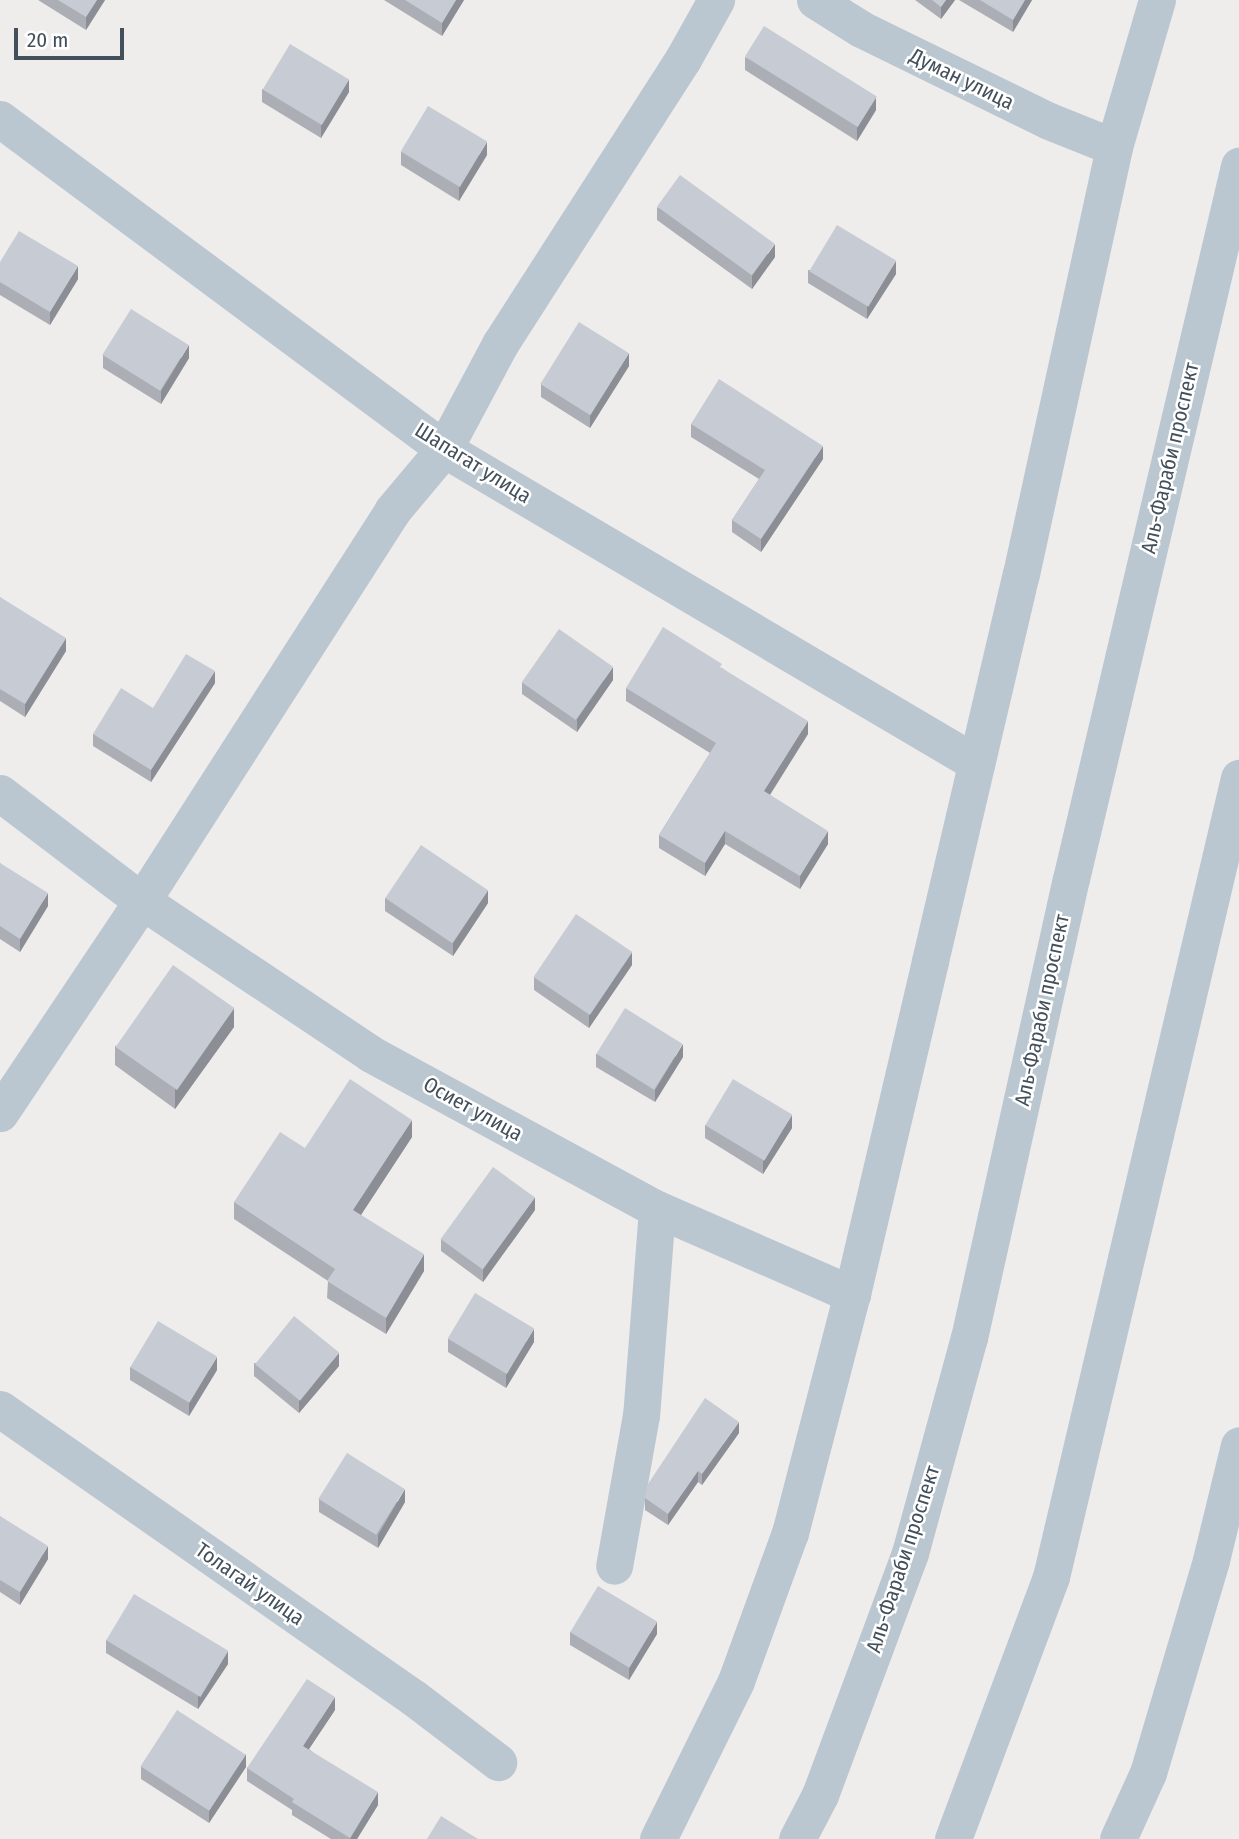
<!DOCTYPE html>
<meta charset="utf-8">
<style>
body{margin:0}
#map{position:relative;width:1239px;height:1839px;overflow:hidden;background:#efecec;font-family:"Fira Sans Condensed",sans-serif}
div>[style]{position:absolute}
.minor>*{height:37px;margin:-18.5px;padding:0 18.5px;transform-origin:18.5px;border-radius:18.5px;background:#bbc7d0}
.wall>*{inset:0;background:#abafb5}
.shaded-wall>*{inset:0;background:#8b8e94}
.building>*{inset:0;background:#c7cbd3;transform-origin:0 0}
span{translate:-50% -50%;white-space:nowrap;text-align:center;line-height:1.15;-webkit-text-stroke:5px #fff;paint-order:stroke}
.street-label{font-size:21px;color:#43505b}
.scale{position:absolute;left:14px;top:28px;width:110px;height:32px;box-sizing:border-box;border:4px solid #43505b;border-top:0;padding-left:9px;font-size:21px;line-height:24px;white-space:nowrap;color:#43505b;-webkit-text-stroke:5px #fff;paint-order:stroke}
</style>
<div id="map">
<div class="minor">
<div style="left:815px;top:0;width:54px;rotate:32.2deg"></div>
<div style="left:861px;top:29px;width:209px;rotate:26.1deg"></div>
<div style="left:1049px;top:121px;width:70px;rotate:21.8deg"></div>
<div style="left:0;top:119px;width:553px;rotate:36.62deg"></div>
<div style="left:444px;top:449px;width:618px;rotate:30.55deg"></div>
<div style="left:0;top:793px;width:178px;rotate:37.3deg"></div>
<div style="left:142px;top:901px;width:275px;rotate:33.7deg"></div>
<div style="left:371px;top:1054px;width:325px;rotate:28.5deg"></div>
<div style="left:657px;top:1209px;width:207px;rotate:94.4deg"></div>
<div style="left:641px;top:1415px;width:153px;rotate:100.1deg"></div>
<div style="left:0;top:1113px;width:255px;rotate:-56.2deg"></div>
<div style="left:142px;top:901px;width:463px;rotate:-57.3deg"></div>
<div style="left:392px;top:511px;width:81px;rotate:-50deg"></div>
<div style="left:444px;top:449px;width:119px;rotate:-61.9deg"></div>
<div style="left:500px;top:344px;width:339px;rotate:-57.3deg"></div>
<div style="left:683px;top:59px;width:68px;rotate:-60.8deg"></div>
<div style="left:657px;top:1209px;width:213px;rotate:23.6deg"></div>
<div style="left:0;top:1409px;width:505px;rotate:34.92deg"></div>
<div style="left:414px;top:1698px;width:106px;rotate:37.3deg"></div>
<div style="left:658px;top:1839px;width:176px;rotate:-63.7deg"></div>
<div style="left:736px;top:1681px;width:158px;rotate:-70deg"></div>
<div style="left:790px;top:1533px;width:247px;rotate:-75.5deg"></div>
<div style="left:852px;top:1294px;width:342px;rotate:-76.8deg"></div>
<div style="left:930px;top:961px;width:398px;rotate:-76.8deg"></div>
<div style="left:1021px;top:574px;width:437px;rotate:-77.7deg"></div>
<div style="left:1114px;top:147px;width:153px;rotate:-73.7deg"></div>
<div style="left:797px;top:1839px;width:50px;rotate:-62.4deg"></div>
<div style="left:820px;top:1795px;width:258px;rotate:-69.6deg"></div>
<div style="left:910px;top:1553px;width:223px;rotate:-74.7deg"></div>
<div style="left:969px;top:1338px;width:470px;rotate:-77.5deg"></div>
<div style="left:1071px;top:879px;width:733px;rotate:-76.74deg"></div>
<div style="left:953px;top:1839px;width:280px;rotate:-69.5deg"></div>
<div style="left:1051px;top:1577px;width:821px;rotate:-76.76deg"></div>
<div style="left:1118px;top:1839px;width:72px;rotate:-65.6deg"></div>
<div style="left:1148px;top:1773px;width:222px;rotate:-73.5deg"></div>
<div style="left:1211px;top:1560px;width:118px;rotate:-76.3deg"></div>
</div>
<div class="wall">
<div style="clip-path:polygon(38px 0,105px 0,86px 30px)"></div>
<div style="clip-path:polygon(384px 0,464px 0,442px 36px)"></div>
<div style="clip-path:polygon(915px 0,955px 0,941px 19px)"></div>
<div style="clip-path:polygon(959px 0,1032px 0,1013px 32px)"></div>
<div style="clip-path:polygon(745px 57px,876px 110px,857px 141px,745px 70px)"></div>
<div style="clip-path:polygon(262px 89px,349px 92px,321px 138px,262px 102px)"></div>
<div style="clip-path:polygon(401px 152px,487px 155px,459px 201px,401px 165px)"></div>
<div style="clip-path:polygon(657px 207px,775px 257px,752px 289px,657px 220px)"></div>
<div style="clip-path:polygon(0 262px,78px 279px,50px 325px,0 295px)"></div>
<div style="clip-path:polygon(808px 270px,896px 274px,867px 319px,808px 283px)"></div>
<div style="clip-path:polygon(103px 355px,189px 358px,161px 404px,103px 368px)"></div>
<div style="clip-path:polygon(629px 366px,590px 428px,541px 397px,541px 384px)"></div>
<div style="clip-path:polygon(691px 424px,823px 459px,761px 552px,732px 532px,732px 520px,759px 479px,691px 437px)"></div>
<div style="clip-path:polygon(0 597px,66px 651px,25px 717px,0 701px)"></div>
<div style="clip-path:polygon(722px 668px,808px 734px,770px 795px,828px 844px,800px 889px,725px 844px,705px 876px,659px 848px,659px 835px,710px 753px,626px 701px,626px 688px)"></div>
<div style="clip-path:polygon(613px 680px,577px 732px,522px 694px,522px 682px)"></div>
<div style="clip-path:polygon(215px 683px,151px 782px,93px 746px,93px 734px,153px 708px)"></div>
<div style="clip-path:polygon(0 863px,48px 906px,20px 952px,0 939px)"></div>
<div style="clip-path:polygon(385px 898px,488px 903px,453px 956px,385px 911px)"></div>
<div style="clip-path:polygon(632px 965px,589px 1028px,534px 990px,534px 977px)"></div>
<div style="clip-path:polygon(234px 1027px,175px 1109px,115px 1065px,115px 1046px)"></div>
<div style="clip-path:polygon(596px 1054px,683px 1057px,655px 1102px,596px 1067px)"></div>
<div style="clip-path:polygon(705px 1125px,792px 1128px,763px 1174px,705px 1138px)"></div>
<div style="clip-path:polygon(412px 1137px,361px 1215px,424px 1271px,386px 1334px,327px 1298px,328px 1281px,234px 1219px,234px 1202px,305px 1148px)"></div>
<div style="clip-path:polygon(535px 1210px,483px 1282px,441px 1251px,441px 1239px)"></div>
<div style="clip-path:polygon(448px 1339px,534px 1342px,506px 1388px,448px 1352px)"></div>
<div style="clip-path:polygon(254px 1363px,339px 1366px,299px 1413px,254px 1376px)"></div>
<div style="clip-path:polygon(130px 1367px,217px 1370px,189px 1416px,130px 1380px)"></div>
<div style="clip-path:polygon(739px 1433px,702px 1485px,698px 1482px,668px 1525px,645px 1510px,645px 1498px)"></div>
<div style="clip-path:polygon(319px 1499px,405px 1502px,378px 1548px,319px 1512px)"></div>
<div style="clip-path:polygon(0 1516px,48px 1559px,20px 1605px,0 1592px)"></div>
<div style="clip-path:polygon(570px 1632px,657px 1634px,629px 1680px,570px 1645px)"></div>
<div style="clip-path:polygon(106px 1640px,228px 1664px,198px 1709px,106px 1653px)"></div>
<div style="clip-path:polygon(335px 1710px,309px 1749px,378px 1805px,357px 1839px,331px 1839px,292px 1815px,292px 1810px,247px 1781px,247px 1768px)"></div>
<div style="clip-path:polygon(141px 1766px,246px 1767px,209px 1823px,141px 1779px)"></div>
</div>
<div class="shaded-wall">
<div style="clip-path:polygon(97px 0,105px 0,86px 30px,86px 17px)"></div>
<div style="clip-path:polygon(456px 0,464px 0,442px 36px,442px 23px)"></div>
<div style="clip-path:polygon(946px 0,955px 0,941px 19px,941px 7px)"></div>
<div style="clip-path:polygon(1025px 0,1032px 0,1013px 32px,1013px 20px)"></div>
<div style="clip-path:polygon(349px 79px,349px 92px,321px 138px,321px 125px)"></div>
<div style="clip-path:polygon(876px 97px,876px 110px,857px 141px,857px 128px)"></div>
<div style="clip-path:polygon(487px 142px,487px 155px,459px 201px,459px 188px)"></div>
<div style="clip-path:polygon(775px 244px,775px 257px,752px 289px,752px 276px)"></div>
<div style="clip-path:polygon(896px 261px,896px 274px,867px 319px,867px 306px)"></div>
<div style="clip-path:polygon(78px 266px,78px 279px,50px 325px,50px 312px)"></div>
<div style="clip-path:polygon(189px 345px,189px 358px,161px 404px,161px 391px)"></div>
<div style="clip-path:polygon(629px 353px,629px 366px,590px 428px,590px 415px)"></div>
<div style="clip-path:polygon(823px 446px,823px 459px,761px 552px,761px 539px)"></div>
<div style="clip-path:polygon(66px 638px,66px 651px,25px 717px,25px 704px)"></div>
<div style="clip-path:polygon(613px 667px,613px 680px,577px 732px,577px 719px)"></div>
<div style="clip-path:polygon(215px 671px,215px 683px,151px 782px,151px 770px)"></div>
<div style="clip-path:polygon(808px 721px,808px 734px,764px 804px,764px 791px)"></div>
<div style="clip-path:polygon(725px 831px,725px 844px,705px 876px,705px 863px)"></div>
<div style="clip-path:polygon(828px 831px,828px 844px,800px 889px,800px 876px)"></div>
<div style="clip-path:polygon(488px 890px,488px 903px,453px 956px,453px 943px)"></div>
<div style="clip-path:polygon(48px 893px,48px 906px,20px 952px,20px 939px)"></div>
<div style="clip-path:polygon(632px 952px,632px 965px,589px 1028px,589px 1015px)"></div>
<div style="clip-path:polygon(234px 1008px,234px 1027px,175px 1109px,175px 1090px)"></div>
<div style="clip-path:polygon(683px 1044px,683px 1057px,655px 1102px,655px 1090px)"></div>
<div style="clip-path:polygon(792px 1115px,792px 1128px,763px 1174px,763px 1161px)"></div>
<div style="clip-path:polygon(412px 1120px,412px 1137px,353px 1227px,353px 1210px)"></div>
<div style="clip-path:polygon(535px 1197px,535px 1210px,483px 1282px,483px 1269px)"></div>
<div style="clip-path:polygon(424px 1254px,424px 1271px,386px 1334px,386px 1318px)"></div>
<div style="clip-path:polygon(534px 1329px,534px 1342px,506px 1388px,506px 1375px)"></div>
<div style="clip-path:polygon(339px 1353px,339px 1366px,299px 1413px,299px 1400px)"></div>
<div style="clip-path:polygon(217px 1357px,217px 1370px,189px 1416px,189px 1403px)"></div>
<div style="clip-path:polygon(739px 1422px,739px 1433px,702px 1485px,702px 1474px)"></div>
<div style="clip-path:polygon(698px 1471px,698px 1482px,668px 1525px,668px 1514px)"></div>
<div style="clip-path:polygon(405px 1489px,405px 1502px,378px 1548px,378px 1535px)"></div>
<div style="clip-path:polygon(48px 1546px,48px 1559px,20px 1605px,20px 1592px)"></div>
<div style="clip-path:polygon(657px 1622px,657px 1634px,629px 1680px,629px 1668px)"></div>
<div style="clip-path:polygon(228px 1651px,228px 1664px,198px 1709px,198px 1697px)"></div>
<div style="clip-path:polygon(335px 1697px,335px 1710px,303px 1758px,303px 1746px)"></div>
<div style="clip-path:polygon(246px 1754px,246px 1767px,209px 1823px,209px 1810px)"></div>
<div style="clip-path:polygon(378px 1792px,378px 1805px,357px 1839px,350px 1839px)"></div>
</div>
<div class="building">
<div style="clip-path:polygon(58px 0,97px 0,86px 17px)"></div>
<div style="clip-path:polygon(405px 0,456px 0,442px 23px)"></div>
<div style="clip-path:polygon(932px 0,946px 0,941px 7px)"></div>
<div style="clip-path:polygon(980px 0,1025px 0,1013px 20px)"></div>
<div style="left:764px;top:26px;width:133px;height:36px;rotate:32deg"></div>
<div style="left:290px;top:44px;width:69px;height:53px;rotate:31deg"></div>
<div style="left:428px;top:106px;width:69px;height:53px;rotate:31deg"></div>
<div style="left:680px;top:175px;width:117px;height:39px;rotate:36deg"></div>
<div style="left:837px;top:225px;width:69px;height:54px;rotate:31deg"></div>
<div style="clip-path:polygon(19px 231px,78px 266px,50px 312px,0 282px,0 262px)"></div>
<div style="left:131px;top:309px;width:68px;height:54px;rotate:32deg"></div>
<div style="left:579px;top:322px;width:59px;height:73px;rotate:32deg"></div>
<div style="clip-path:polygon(719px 379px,823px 446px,761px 539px,732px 520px,765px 470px,691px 424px)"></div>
<div style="clip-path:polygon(0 597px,66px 638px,25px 704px,0 689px)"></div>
<div style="clip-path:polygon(663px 627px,722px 664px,720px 667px,808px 721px,764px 791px,828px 831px,800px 876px,725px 831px,705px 863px,659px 835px,716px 743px,626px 688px)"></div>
<div style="left:559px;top:629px;width:66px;height:65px;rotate:35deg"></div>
<div style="clip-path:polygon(186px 654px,215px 671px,151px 770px,93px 734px,121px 688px,153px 708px)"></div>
<div style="left:421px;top:845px;width:81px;height:64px;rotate:34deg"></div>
<div style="clip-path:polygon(0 863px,48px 893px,20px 939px,0 926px)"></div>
<div style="left:576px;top:914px;width:68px;height:76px;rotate:34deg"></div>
<div style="left:173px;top:965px;width:75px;height:100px;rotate:35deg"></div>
<div style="left:625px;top:1008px;width:68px;height:54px;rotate:32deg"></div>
<div style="clip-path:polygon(350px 1079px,412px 1120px,353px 1210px,424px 1254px,386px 1318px,327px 1281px,335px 1269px,234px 1202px,280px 1132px,305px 1148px)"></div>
<div style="left:733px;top:1079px;width:69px;height:54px;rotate:31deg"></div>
<div style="left:493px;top:1167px;width:52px;height:89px;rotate:36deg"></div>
<div style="left:475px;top:1293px;width:69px;height:53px;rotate:31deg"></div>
<div style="left:294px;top:1316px;width:58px;height:62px;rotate:39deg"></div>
<div style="left:158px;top:1321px;width:69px;height:54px;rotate:31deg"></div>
<div style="clip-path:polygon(705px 1398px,739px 1422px,702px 1474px,698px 1471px,668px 1514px,645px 1498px,648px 1484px)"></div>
<div style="left:347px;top:1453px;width:68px;height:54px;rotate:32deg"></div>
<div style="clip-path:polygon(0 1516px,48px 1546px,20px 1592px,0 1580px)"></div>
<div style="left:598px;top:1586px;width:69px;height:54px;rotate:31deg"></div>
<div style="left:134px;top:1594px;width:110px;height:54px;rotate:31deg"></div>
<div style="clip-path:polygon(307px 1679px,335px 1697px,303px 1746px,378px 1792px,350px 1838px,292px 1802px,294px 1799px,247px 1768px)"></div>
<div style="left:177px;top:1710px;width:82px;height:67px;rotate:33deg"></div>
<div style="clip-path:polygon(441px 1816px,478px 1839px,427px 1839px)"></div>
</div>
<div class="street-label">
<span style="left:962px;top:79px;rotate:26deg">Думан улица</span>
<span style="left:1170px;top:458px;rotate:-77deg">Аль-Фараби проспект</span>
<span style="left:473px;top:463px;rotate:32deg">Шапагат улица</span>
<span style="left:1042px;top:1010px;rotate:-78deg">Аль-Фараби проспект</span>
<span style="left:473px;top:1109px;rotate:29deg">Осиет улица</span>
<span style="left:903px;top:1559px;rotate:-72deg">Аль-Фараби проспект</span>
<span style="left:250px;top:1584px;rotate:35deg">Толагай улица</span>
</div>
<div class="scale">20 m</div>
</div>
